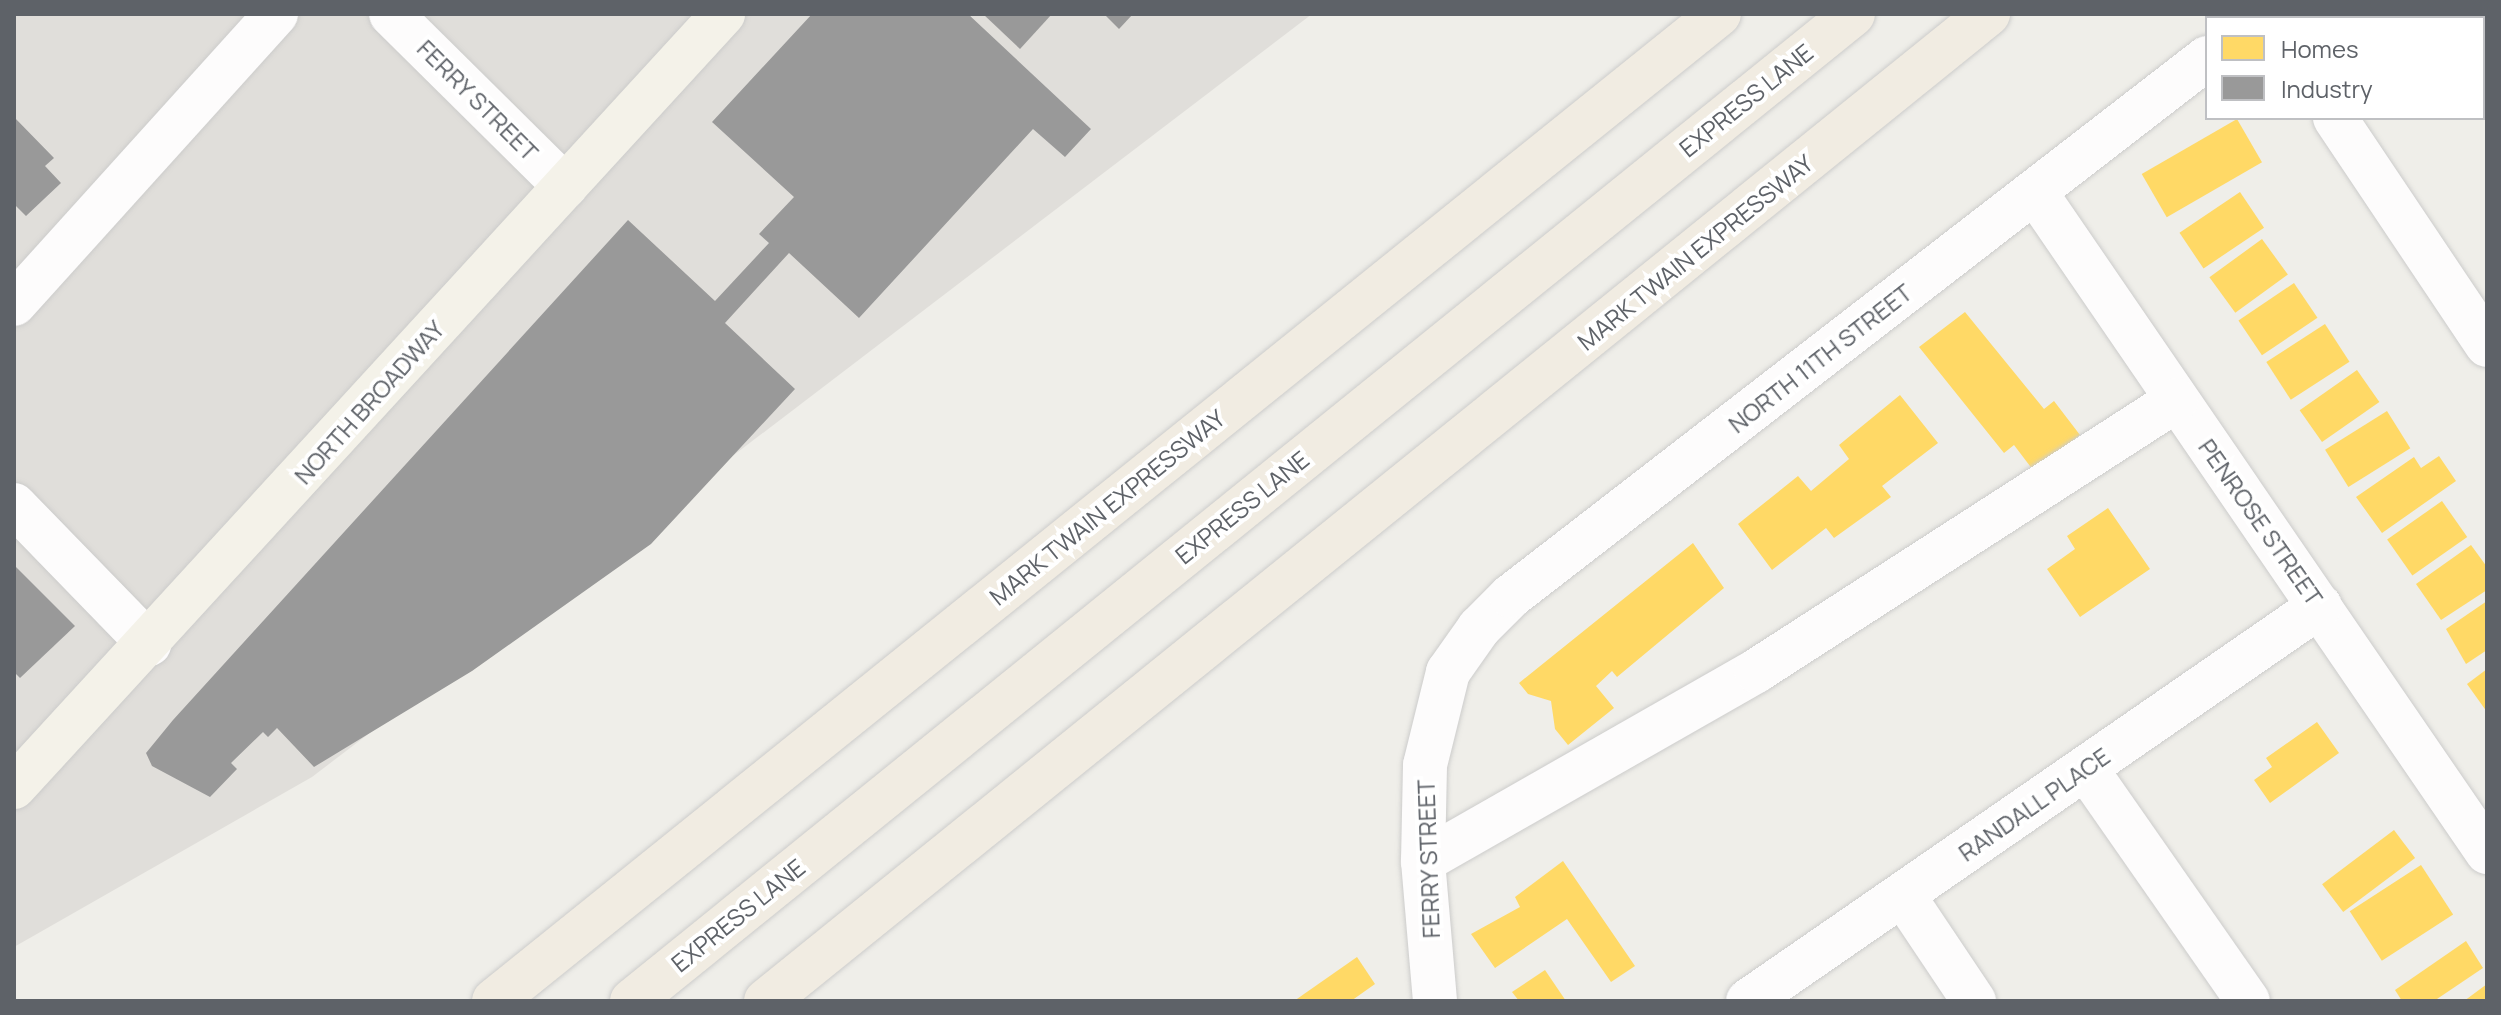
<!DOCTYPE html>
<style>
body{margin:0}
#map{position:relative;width:2501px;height:1015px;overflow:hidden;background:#efeee9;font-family:Manrope,sans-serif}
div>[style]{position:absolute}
.industrial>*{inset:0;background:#e0deda}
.homes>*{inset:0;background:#ffd966;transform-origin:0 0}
.industry>*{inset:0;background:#999}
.roads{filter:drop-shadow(0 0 2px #cccccb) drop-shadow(0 0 2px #cccccb)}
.minor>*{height:44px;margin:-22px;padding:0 22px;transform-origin:22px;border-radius:22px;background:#fdfcfc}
.major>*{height:44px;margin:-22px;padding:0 22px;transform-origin:22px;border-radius:22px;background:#f4f2e9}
.highway>*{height:44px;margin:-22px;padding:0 22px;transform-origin:22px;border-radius:22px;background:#f1ece2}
span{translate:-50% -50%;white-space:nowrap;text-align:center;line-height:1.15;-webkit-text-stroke:8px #fff;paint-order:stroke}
.street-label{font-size:24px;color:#5e6268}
.frame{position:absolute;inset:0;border:16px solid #5e6268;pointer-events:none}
.legend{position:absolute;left:2205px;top:16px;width:280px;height:104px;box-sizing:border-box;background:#fff;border:2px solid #bfc0c3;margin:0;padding:10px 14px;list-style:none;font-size:24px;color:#5e6268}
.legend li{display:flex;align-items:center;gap:16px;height:40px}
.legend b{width:40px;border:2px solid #bfc0c3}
</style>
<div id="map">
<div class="industrial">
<div style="clip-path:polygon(14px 14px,1312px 14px,312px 777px,14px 947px)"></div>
</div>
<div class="homes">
<div style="left:2487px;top:14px;width:53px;height:4px;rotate:90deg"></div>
<div style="clip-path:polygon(2487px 77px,2487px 123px,2483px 117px)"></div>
<div style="left:2237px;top:119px;width:50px;height:110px;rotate:60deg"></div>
<div style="left:2240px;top:192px;width:43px;height:73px;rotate:56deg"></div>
<div style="left:2262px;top:239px;width:44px;height:65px;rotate:54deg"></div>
<div style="left:2294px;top:283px;width:42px;height:67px;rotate:56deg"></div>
<div style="clip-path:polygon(1965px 312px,2044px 409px,2054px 401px,2080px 435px,2033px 470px,2014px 445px,2004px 453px,1919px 347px)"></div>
<div style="left:2325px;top:324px;width:45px;height:70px;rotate:57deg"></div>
<div style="left:2357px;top:370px;width:39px;height:70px;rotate:55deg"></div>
<div style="clip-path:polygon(1900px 395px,1938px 443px,1882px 486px,1891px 497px,1834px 538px,1826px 528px,1772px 570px,1738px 524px,1798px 476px,1811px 491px,1849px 459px,1839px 445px)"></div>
<div style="left:2387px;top:411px;width:44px;height:73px;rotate:58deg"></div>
<div style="clip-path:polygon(2439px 456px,2456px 481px,2382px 533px,2356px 497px,2414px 457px,2421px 468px)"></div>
<div style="left:2442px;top:501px;width:44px;height:67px;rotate:55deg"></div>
<div style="clip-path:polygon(2108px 508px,2150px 569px,2080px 617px,2047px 569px,2075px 549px,2067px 536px)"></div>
<div style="clip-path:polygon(1693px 543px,1724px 588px,1617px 677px,1612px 671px,1596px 686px,1614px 708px,1568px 745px,1555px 729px,1551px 701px,1528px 694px,1519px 683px)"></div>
<div style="clip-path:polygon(2471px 545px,2487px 567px,2487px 590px,2441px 620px,2416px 584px)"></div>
<div style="clip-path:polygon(2487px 601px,2487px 650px,2466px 664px,2446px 629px)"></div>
<div style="clip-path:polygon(2487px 669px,2487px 712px,2467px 684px)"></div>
<div style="clip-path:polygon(2317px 722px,2339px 753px,2270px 803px,2254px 780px,2272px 767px,2266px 758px)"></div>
<div style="left:2394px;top:830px;width:35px;height:90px;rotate:53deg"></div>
<div style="clip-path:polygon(1563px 861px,1635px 966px,1611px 982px,1567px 919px,1495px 968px,1471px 934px,1520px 907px,1515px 897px)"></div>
<div style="left:2421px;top:865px;width:59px;height:85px;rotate:57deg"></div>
<div style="clip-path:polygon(2466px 941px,2483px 968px,2434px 1001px,2402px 1001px,2395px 990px)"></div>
<div style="clip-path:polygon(1357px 957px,1375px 984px,1351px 1001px,1294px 1001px)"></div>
<div style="clip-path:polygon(1545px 970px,1566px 1001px,1519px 1001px,1512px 992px)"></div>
<div style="clip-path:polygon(2487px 984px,2487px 1001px,2464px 1001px)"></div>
</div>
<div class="industry">
<div style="clip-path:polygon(812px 14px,968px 14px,1091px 129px,1065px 157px,1033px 129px,859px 318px,789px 253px,725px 323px,795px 389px,651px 544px,472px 671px,314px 767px,277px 728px,268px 737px,263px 732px,231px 763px,237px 769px,210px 797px,152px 766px,146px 753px,173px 720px,628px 220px,715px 301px,769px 243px,759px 234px,794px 197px,712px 122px)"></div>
<div style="clip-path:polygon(983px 14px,1052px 14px,1020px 49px)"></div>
<div style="clip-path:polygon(1104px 14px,1133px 14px,1119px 29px)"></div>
<div style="clip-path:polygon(14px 117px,54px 158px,45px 166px,61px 183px,26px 216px,14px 204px)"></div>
<div style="clip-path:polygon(14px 565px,75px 626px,20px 678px,14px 672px)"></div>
</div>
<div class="roads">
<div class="minor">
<div style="left:391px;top:14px;width:245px;rotate:44.7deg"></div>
<div style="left:2259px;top:18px;width:6px;rotate:-39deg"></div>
<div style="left:2335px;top:118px;width:273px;rotate:56.2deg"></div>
<div style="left:2035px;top:192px;width:800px;rotate:55.59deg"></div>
<div style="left:14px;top:304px;width:391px;rotate:-47.9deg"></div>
<div style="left:14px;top:505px;width:194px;rotate:45.8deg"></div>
<div style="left:2086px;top:769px;width:283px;rotate:55.1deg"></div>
<div style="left:1423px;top:861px;width:383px;rotate:-29.7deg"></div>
<div style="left:1756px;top:671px;width:500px;rotate:-32.8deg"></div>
<div style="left:1903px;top:895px;width:128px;rotate:56.2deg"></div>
<div style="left:1435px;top:1001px;width:141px;rotate:-94.9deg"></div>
<div style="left:1423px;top:861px;width:96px;rotate:-88.8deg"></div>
<div style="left:1425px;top:765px;width:96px;rotate:-76.1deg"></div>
<div style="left:1448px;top:672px;width:54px;rotate:-54.8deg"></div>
<div style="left:1479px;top:628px;width:45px;rotate:-45deg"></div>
<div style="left:1511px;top:596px;width:880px;rotate:-37.7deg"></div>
<div style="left:1748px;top:1001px;width:695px;rotate:-34.63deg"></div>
</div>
<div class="major">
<div style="left:14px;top:787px;width:1049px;rotate:-47.47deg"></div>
</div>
<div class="highway">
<div style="left:494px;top:1001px;width:1573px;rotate:-38.86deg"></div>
<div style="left:632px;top:1001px;width:1570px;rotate:-38.95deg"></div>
<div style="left:766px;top:1001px;width:1571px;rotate:-38.93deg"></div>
</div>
</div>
<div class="street-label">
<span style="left:478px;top:100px;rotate:45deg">FERRY STREET</span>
<span style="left:1746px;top:100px;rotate:-39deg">EXPRESS LANE</span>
<span style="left:1695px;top:252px;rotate:-39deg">MARK TWAIN EXPRESSWAY</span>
<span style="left:1820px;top:358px;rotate:-38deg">NORTH 11TH STREET</span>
<span style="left:369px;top:402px;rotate:-48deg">NORTH BROADWAY</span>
<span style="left:1107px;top:507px;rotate:-39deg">MARK TWAIN EXPRESSWAY</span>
<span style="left:1242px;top:507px;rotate:-39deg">EXPRESS LANE</span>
<span style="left:2261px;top:522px;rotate:55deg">PENROSE STREET</span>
<span style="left:2034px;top:804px;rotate:-35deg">RANDALL PLACE</span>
<span style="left:1428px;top:859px;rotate:-92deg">FERRY STREET</span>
<span style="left:738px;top:915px;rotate:-39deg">EXPRESS LANE</span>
</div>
<div class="frame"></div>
<ul class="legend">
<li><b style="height:22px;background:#ffd966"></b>Homes</li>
<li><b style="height:22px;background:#999"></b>Industry</li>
</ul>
</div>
